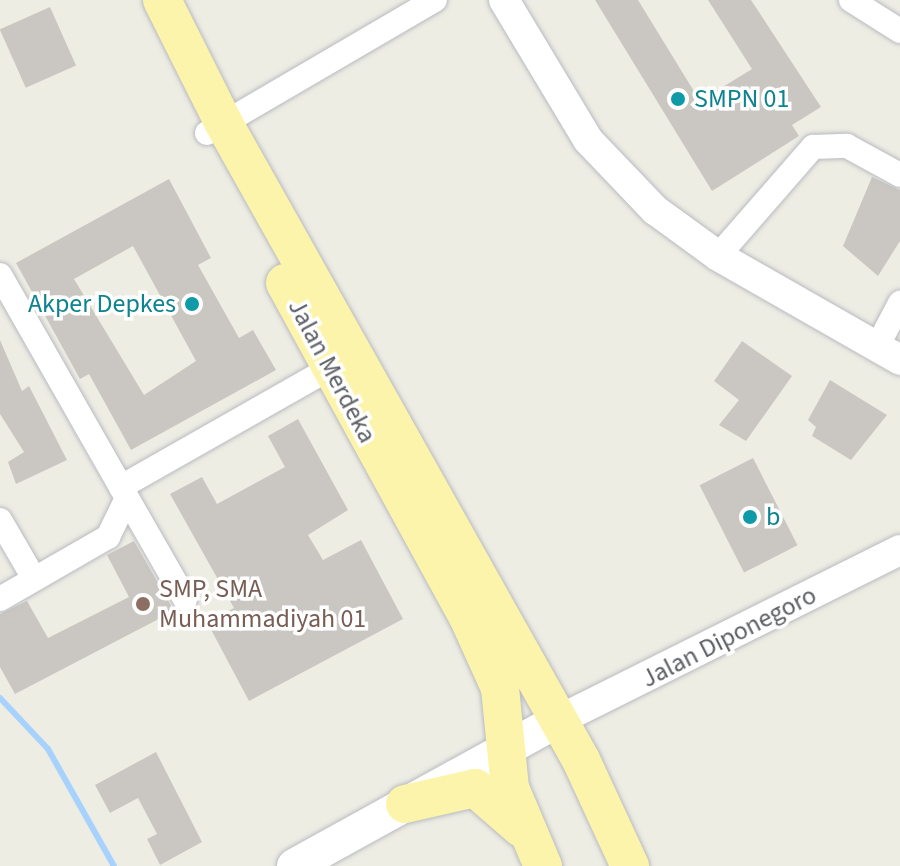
<!DOCTYPE html>
<style>
body{margin:0}
#map{position:relative;width:900px;height:866px;overflow:hidden;background:#eeede4;font-family:"Source Sans 3",sans-serif}
div>[style]{position:absolute}
.stream>*{height:6px;margin:-3px;padding:0 3px;transform-origin:3px;border-radius:3px;background:#a6d2fd}
.building>*{inset:0;background:#cac7c2;transform-origin:0 0}
.roads{filter:drop-shadow(0 0 2px #b9bbc0) drop-shadow(0 0 2px #b9bbc0)}
.minor>*{height:24px;margin:-12px;padding:0 12px;transform-origin:12px;border-radius:12px;background:#fff}
.tertiary>*{height:30px;margin:-15px;padding:0 15px;transform-origin:15px;border-radius:15px;background:#fff}
.secondary>*{height:34px;margin:-17px;padding:0 17px;transform-origin:17px;border-radius:17px;background:#fff}
.primary>*{height:38px;margin:-19px;padding:0 19px;transform-origin:19px;border-radius:19px;background:#fdf4ab}
.dots>*{width:22px;height:22px;translate:-50% -50%;box-sizing:border-box;border:4px solid #fff;border-radius:50%}
span{translate:-50% -50%;white-space:nowrap;text-align:center;line-height:1.15;-webkit-text-stroke:7px #fff;paint-order:stroke}
.culture-label{font-size:26px;color:#0d838f}
.left{translate:0 -50%;text-align:left}
.right{translate:-100% -50%;text-align:right}
.street-label{font-size:26px;color:#5c5f64}
.education-label{font-size:26px;color:#785e54}
</style>
<div id="map">
<div class="stream">
<div style="left:0;top:698px;width:70px;rotate:46.7deg"></div>
<div style="left:48px;top:749px;width:134px;rotate:60.6deg"></div>
</div>
<div class="building">
<div style="clip-path:polygon(595px 0,638px 0,700px 101px,752px 69px,708px 0,751px 0,821px 107px,792px 125px,799px 136px,712px 191px)"></div>
<div style="left:50px;top:7px;width:64px;height:55px;rotate:66deg"></div>
<div style="clip-path:polygon(872px 177px,900px 190px,900px 241px,878px 276px,843px 246px)"></div>
<div style="clip-path:polygon(evenodd,169px 179px,211px 258px,198px 265px,239px 338px,253px 330px,276px 370px,131px 450px,89px 374px,80px 379px,16px 263px,169px 179px,133px 246px,196px 361px,144px 395px,74px 279px,133px 246px)"></div>
<div style="clip-path:polygon(0 340px,22px 391px,29px 386px,67px 460px,16px 484px,8px 462px,24px 452px,0 414px)"></div>
<div style="clip-path:polygon(742px 341px,792px 376px,746px 441px,719px 425px,739px 400px,714px 381px)"></div>
<div style="clip-path:polygon(830px 380px,887px 415px,851px 460px,812px 436px,816px 427px,808px 420px)"></div>
<div style="clip-path:polygon(298px 419px,348px 510px,308px 535px,323px 560px,361px 540px,403px 619px,249px 701px,207px 622px,234px 608px,170px 494px,202px 477px,217px 504px,285px 467px,268px 436px)"></div>
<div style="left:753px;top:458px;width:98px;height:60px;rotate:63deg"></div>
<div style="clip-path:polygon(134px 541px,174px 611px,15px 694px,0 667px,0 614px,27px 601px,48px 638px,129px 597px,107px 555px)"></div>
<div style="clip-path:polygon(156px 752px,202px 842px,160px 865px,147px 839px,157px 834px,138px 798px,110px 813px,95px 785px)"></div>
</div>
<div class="roads">
<div class="minor">
<div style="left:851px;top:0;width:58px;rotate:32.3deg"></div>
<div style="left:207px;top:133px;width:264px;rotate:-30.3deg"></div>
<div style="left:718px;top:256px;width:145px;rotate:-48.9deg"></div>
<div style="left:813px;top:147px;width:34px;rotate:-2deg"></div>
<div style="left:847px;top:146px;width:60px;rotate:28.7deg"></div>
<div style="left:0;top:275px;width:244px;rotate:60.3deg"></div>
<div style="left:121px;top:487px;width:239px;rotate:-29.6deg"></div>
<div style="left:877px;top:347px;width:50px;rotate:-62.4deg"></div>
<div style="left:122px;top:489px;width:127px;rotate:60.2deg"></div>
<div style="left:0;top:520px;width:66px;rotate:59.9deg"></div>
<div style="left:0;top:599px;width:125px;rotate:-29.9deg"></div>
<div style="left:108px;top:537px;width:43px;rotate:-64deg"></div>
</div>
<div class="tertiary">
<div style="left:504px;top:0;width:163px;rotate:59deg"></div>
<div style="left:588px;top:140px;width:97px;rotate:46.3deg"></div>
<div style="left:655px;top:210px;width:78px;rotate:36.1deg"></div>
<div style="left:718px;top:256px;width:210px;rotate:29.7deg"></div>
<div style="left:557px;top:721px;width:383px;rotate:-26.5deg"></div>
</div>
<div class="secondary">
<div style="left:294px;top:866px;width:300px;rotate:-28.9deg"></div>
</div>
<div class="primary">
<div style="left:162px;top:0;width:136px;rotate:63.4deg"></div>
<div style="left:223px;top:122px;width:732px;rotate:60.7deg"></div>
<div style="left:581px;top:760px;width:117px;rotate:65.2deg"></div>
<div style="left:285px;top:283px;width:381px;rotate:61.3deg"></div>
<div style="left:468px;top:617px;width:78px;rotate:65.7deg"></div>
<div style="left:500px;top:688px;width:100px;rotate:84.3deg"></div>
<div style="left:510px;top:788px;width:85px;rotate:67.1deg"></div>
<div style="left:405px;top:804px;width:72px;rotate:-12.9deg"></div>
<div style="left:475px;top:788px;width:61px;rotate:41deg"></div>
</div>
</div>
<div class="dots">
<div style="left:678px;top:99px;background:#0f9aa8"></div>
<div style="left:192px;top:304px;background:#0f9aa8"></div>
<div style="left:750px;top:517px;background:#0f9aa8"></div>
<div style="left:143px;top:604px;background:#8d6e63"></div>
</div>
<div class="culture-label">
<span class="left" style="left:694px;top:99px">SMPN 01</span>
<span class="right" style="left:176px;top:304px">Akper Depkes</span>
<span class="left" style="left:766px;top:517px">b</span>
</div>
<div class="street-label">
<span style="left:332px;top:371px;rotate:62deg">Jalan Merdeka</span>
<span style="left:729px;top:637px;rotate:-27deg">Jalan Diponegoro</span>
</div>
<div class="education-label">
<span class="left" style="left:159px;top:604px">SMP, SMA<br>Muhammadiyah 01</span>
</div>
</div>
